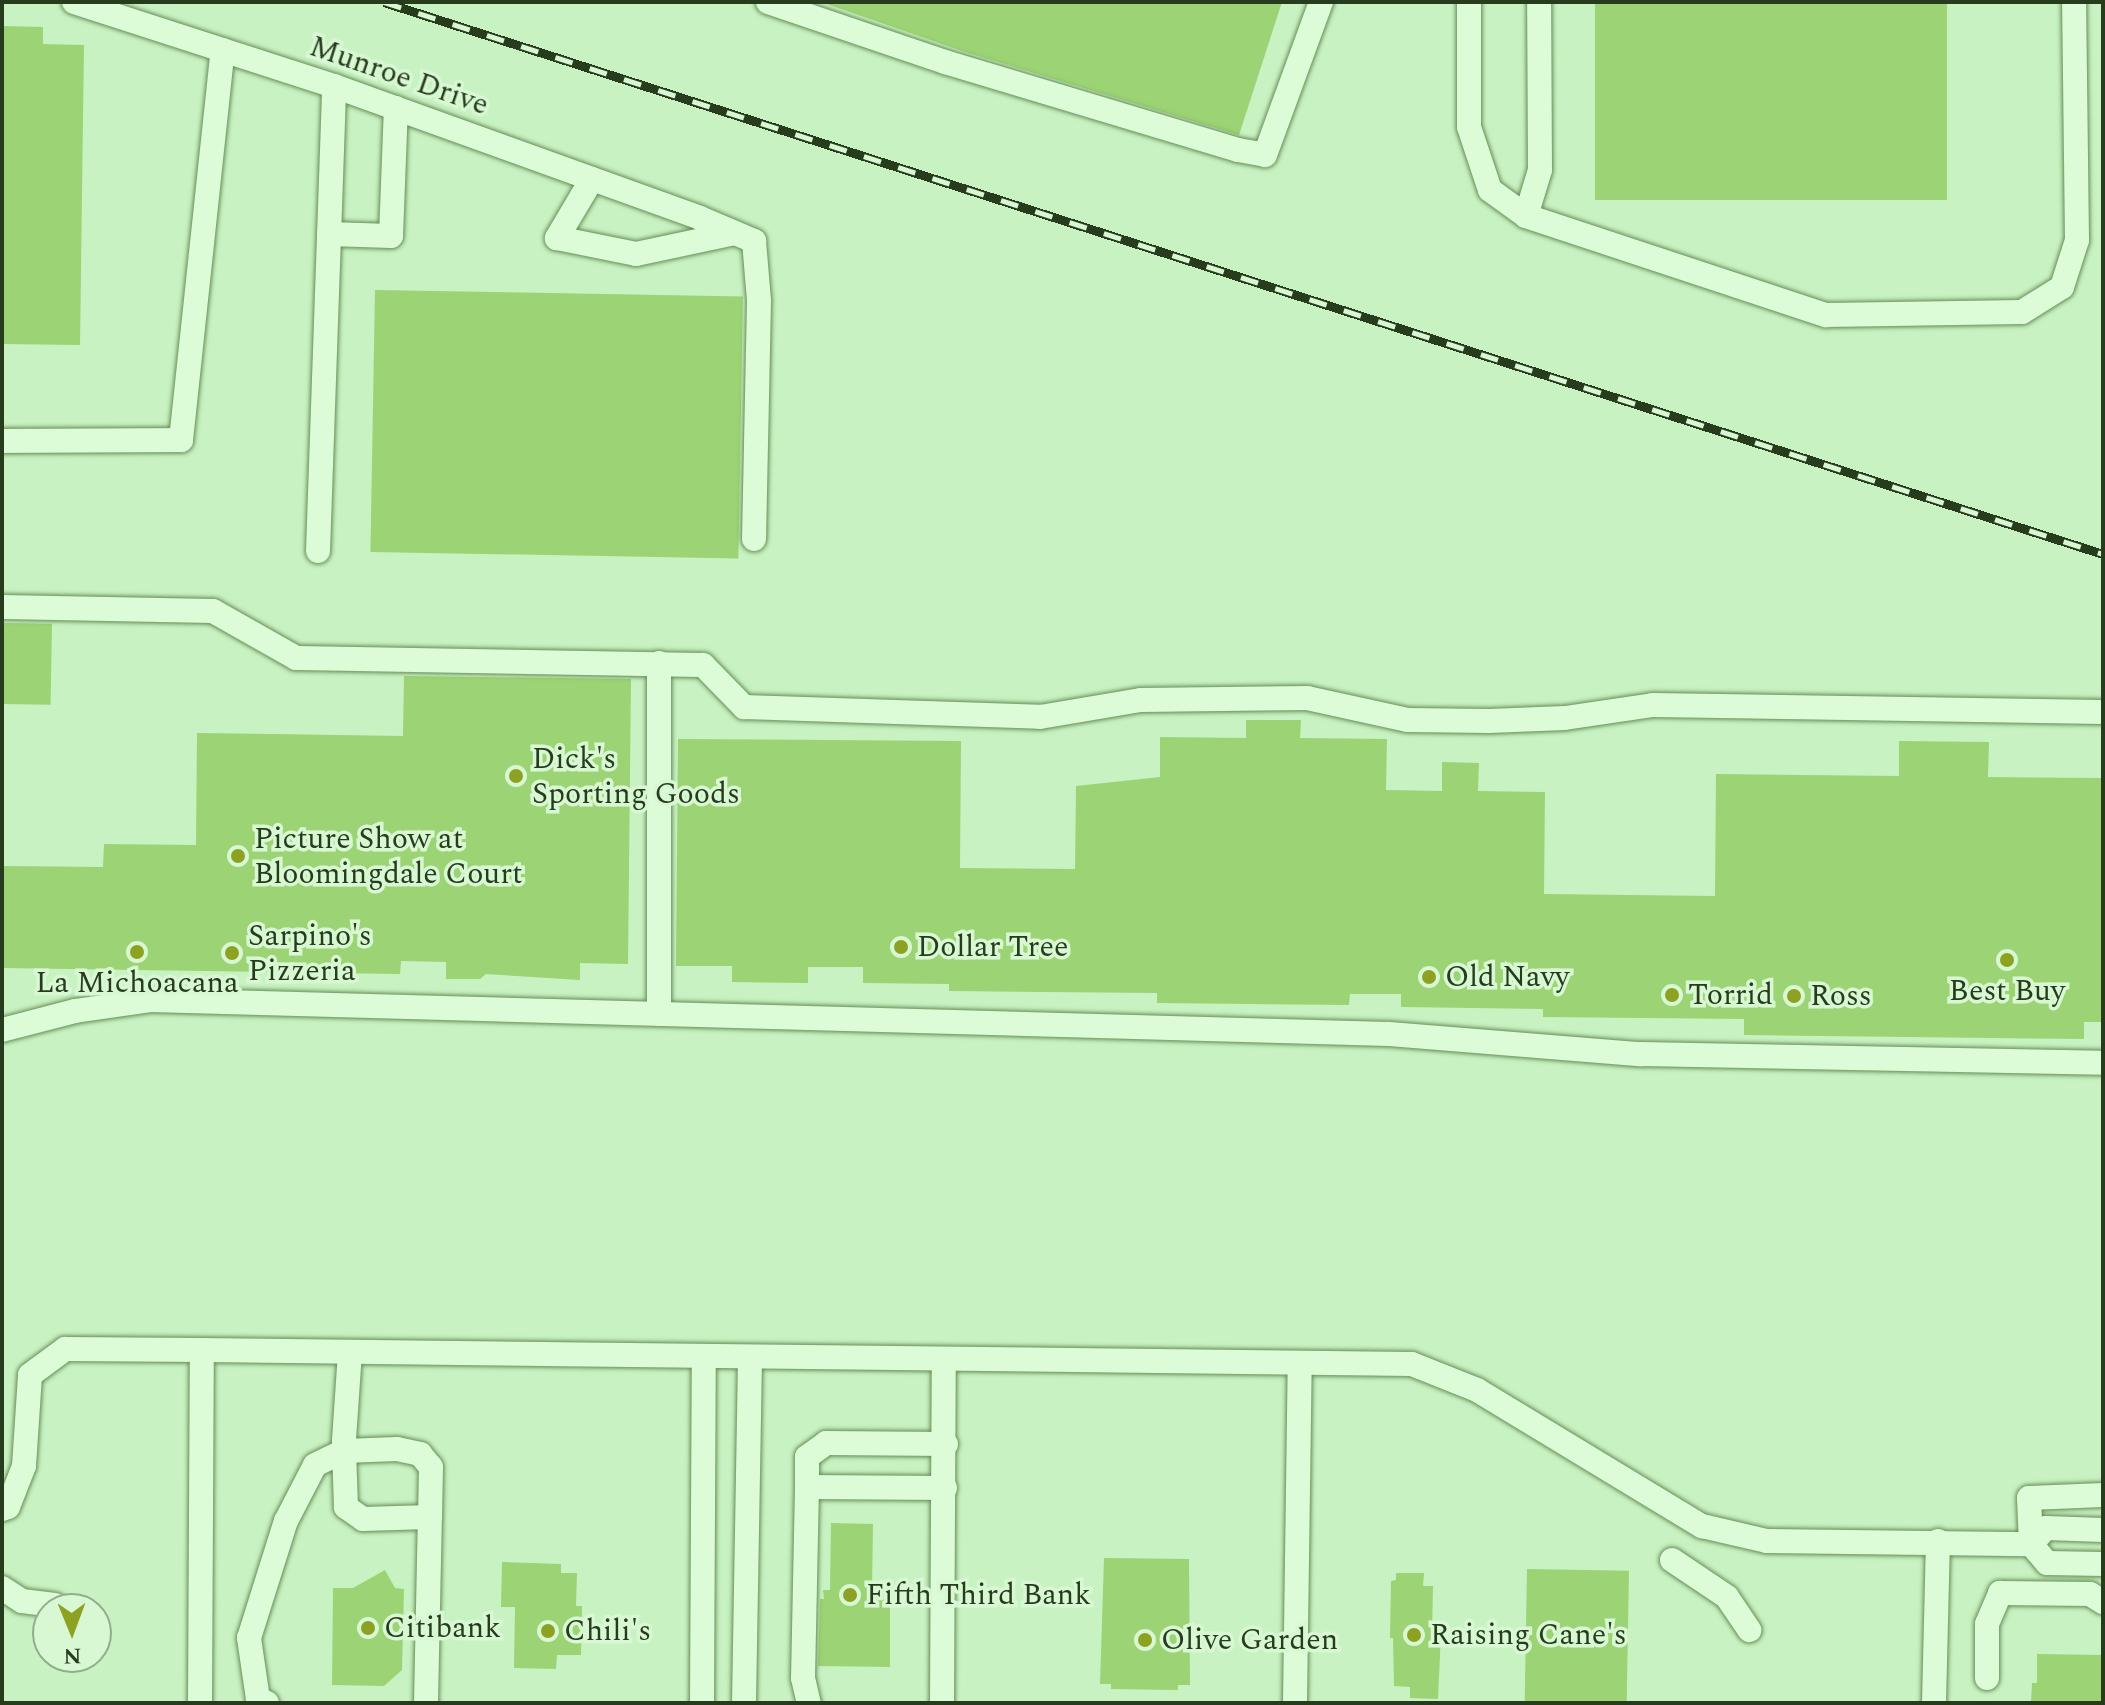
<!DOCTYPE html>
<style>
body{margin:0}
#map{position:relative;width:2105px;height:1705px;overflow:hidden;background:#c8f2c2;font-family:Spectral,serif}
div>[style]{position:absolute}
.building>*{inset:0;background:#9cd374;transform-origin:0 0}
.roads{filter:drop-shadow(0 0 2px #678d57) drop-shadow(0 0 2px #678d57)}
.minor>*{height:24px;margin:-12px;padding:0 12px;transform-origin:12px;border-radius:12px;background:#dbfcd6}
.rail>*{height:9px;margin-top:-4.5px;transform-origin:0;background:repeating-linear-gradient(90deg,#d7f8d2 0 18px,#273c1d 0 36px);box-sizing:border-box;border-block:2px solid #273c1d}
.dots>*{width:22px;height:22px;translate:-50% -50%;box-sizing:border-box;border:4px solid #d7f8d2;border-radius:50%}
span{translate:-50% -50%;white-space:nowrap;text-align:center;line-height:1.15;-webkit-text-stroke:7px #d7f8d2;paint-order:stroke}
.street-label{font-size:30px;color:#273c1d}
.poi-label{font-size:30px;color:#273c1d}
.left{translate:0 -50%;text-align:left}
.frame{position:absolute;inset:0;border:4px solid #273c1d;pointer-events:none}
.north{position:absolute;left:32px;top:1593px;width:80px;height:80px;box-sizing:border-box;background:#d7f8d2;border:2px solid #91ad8a;border-radius:50%;rotate:179deg;font-size:22px;font-weight:700;line-height:32px;text-align:center;color:#273c1d}
.north::after{content:'';display:block;margin:auto;width:28px;height:36px;background:#8da222;clip-path:polygon(50% 0,100% 100%,50% 72%,0 100%)}
</style>
<div id="map">
<div class="building">
<div style="clip-path:polygon(821px 2px,1282px 2px,1239px 135px,965px 52px)"></div>
<div style="left:1595px;top:2px;width:352px;height:198px"></div>
<div style="clip-path:polygon(2px 26px,43px 27px,43px 44px,84px 45px,80px 345px,2px 344px)"></div>
<div style="left:375px;top:290px;width:368px;height:262px;rotate:1deg"></div>
<div style="left:2px;top:623px;width:50px;height:81px;rotate:1deg"></div>
<div style="clip-path:polygon(404px 676px,631px 679px,628px 964px,580px 963px,580px 980px,486px 974px,480px 979px,446px 979px,446px 962px,401px 961px,400px 974px,2px 968px,2px 866px,103px 867px,104px 844px,196px 845px,197px 733px,403px 736px)"></div>
<div style="clip-path:polygon(1246px 720px,1301px 720px,1300px 738px,1387px 739px,1386px 790px,1442px 791px,1442px 762px,1479px 763px,1478px 791px,1545px 792px,1544px 894px,1715px 896px,1716px 774px,1899px 776px,1899px 741px,1989px 742px,1988px 777px,2103px 778px,2103px 1022px,2084px 1022px,2084px 1039px,1744px 1035px,1744px 1019px,1543px 1017px,1543px 1009px,1401px 1007px,1401px 994px,1350px 994px,1349px 1005px,1157px 1003px,1157px 993px,949px 991px,949px 984px,863px 983px,863px 967px,808px 967px,808px 983px,732px 982px,732px 966px,676px 966px,678px 739px,961px 741px,960px 868px,1075px 869px,1076px 786px,1160px 777px,1160px 737px,1246px 738px)"></div>
<div style="clip-path:polygon(831px 1523px,873px 1524px,872px 1590px,876px 1590px,877px 1599px,890px 1599px,890px 1667px,818px 1666px,820px 1599px,824px 1599px,823px 1590px,830px 1590px)"></div>
<div style="clip-path:polygon(1104px 1558px,1189px 1559px,1190px 1685px,1178px 1685px,1178px 1690px,1111px 1689px,1111px 1684px,1100px 1684px)"></div>
<div style="clip-path:polygon(502px 1562px,561px 1564px,561px 1573px,577px 1573px,576px 1606px,582px 1606px,581px 1655px,557px 1655px,556px 1669px,514px 1668px,515px 1607px,501px 1607px)"></div>
<div style="left:1527px;top:1569px;width:102px;height:134px;rotate:1deg"></div>
<div style="clip-path:polygon(385px 1570px,395px 1588px,404px 1589px,402px 1670px,384px 1686px,332px 1685px,333px 1588px,353px 1588px)"></div>
<div style="clip-path:polygon(1396px 1573px,1424px 1573px,1423px 1586px,1433px 1586px,1432px 1632px,1441px 1633px,1438px 1699px,1410px 1698px,1410px 1687px,1394px 1686px,1393px 1638px,1390px 1638px,1391px 1581px,1396px 1580px)"></div>
<div style="clip-path:polygon(2037px 1654px,2103px 1655px,2103px 1703px,2031px 1703px,2032px 1683px,2037px 1683px)"></div>
</div>
<div class="roads">
<div class="minor">
<div style="left:74px;top:2px;width:273px;rotate:17.9deg"></div>
<div style="left:334px;top:86px;width:389px;rotate:19.8deg"></div>
<div style="left:700px;top:218px;width:59px;rotate:23.1deg"></div>
<div style="left:754px;top:241px;width:60px;rotate:85.2deg"></div>
<div style="left:759px;top:301px;width:238px;rotate:91.2deg"></div>
<div style="left:768px;top:2px;width:187px;rotate:18.7deg"></div>
<div style="left:945px;top:62px;width:306px;rotate:16.7deg"></div>
<div style="left:1238px;top:150px;width:27px;rotate:10deg"></div>
<div style="left:1265px;top:155px;width:163px;rotate:-69.9deg"></div>
<div style="left:1469px;top:2px;width:125px;rotate:90deg"></div>
<div style="left:1469px;top:127px;width:66px;rotate:71.6deg"></div>
<div style="left:1490px;top:190px;width:44px;rotate:35.8deg"></div>
<div style="left:1526px;top:216px;width:316px;rotate:18.3deg"></div>
<div style="left:1826px;top:315px;width:196px;rotate:-0.9deg"></div>
<div style="left:2022px;top:312px;width:47px;rotate:-32deg"></div>
<div style="left:2062px;top:287px;width:49px;rotate:-72.3deg"></div>
<div style="left:2077px;top:240px;width:238px;rotate:-90.7deg"></div>
<div style="left:592px;top:179px;width:69px;rotate:120.7deg"></div>
<div style="left:557px;top:238px;width:81px;rotate:11.4deg"></div>
<div style="left:636px;top:254px;width:101px;rotate:-12deg"></div>
<div style="left:1526px;top:216px;width:48px;rotate:-73.1deg"></div>
<div style="left:1540px;top:170px;width:168px;rotate:-90.3deg"></div>
<div style="left:329px;top:234px;width:62px;rotate:1.8deg"></div>
<div style="left:391px;top:236px;width:128px;rotate:-87.8deg"></div>
<div style="left:2px;top:441px;width:179px;rotate:-0.3deg"></div>
<div style="left:181px;top:440px;width:392px;rotate:-83.9deg"></div>
<div style="left:318px;top:551px;width:465px;rotate:-88deg"></div>
<div style="left:2px;top:607px;width:211px;rotate:1.1deg"></div>
<div style="left:213px;top:611px;width:95px;rotate:29.5deg"></div>
<div style="left:296px;top:658px;width:407px;rotate:1deg"></div>
<div style="left:703px;top:665px;width:59px;rotate:45.7deg"></div>
<div style="left:744px;top:707px;width:296px;rotate:1.9deg"></div>
<div style="left:1040px;top:717px;width:102px;rotate:-9.6deg"></div>
<div style="left:1141px;top:700px;width:166px;rotate:-0.7deg"></div>
<div style="left:1307px;top:698px;width:103px;rotate:12.3deg"></div>
<div style="left:1408px;top:720px;width:81px;rotate:0.7deg"></div>
<div style="left:1489px;top:721px;width:76px;rotate:-2.3deg"></div>
<div style="left:1565px;top:718px;width:89px;rotate:-8.4deg"></div>
<div style="left:1653px;top:705px;width:450px;rotate:0.9deg"></div>
<div style="left:659px;top:1014px;width:351px;rotate:-90deg"></div>
<div style="left:2px;top:1030px;width:75px;rotate:-14.6deg"></div>
<div style="left:75px;top:1011px;width:76px;rotate:-8.3deg"></div>
<div style="left:150px;top:1000px;width:1239px;rotate:1.57deg"></div>
<div style="left:1389px;top:1034px;width:252px;rotate:4.6deg"></div>
<div style="left:1640px;top:1054px;width:463px;rotate:1.1deg"></div>
<div style="left:807px;top:1487px;width:191px;rotate:91.2deg"></div>
<div style="left:803px;top:1678px;width:26px;rotate:77deg"></div>
<div style="left:945px;top:1488px;width:138px;rotate:-179.6deg"></div>
<div style="left:807px;top:1487px;width:30px;rotate:-90deg"></div>
<div style="left:807px;top:1457px;width:24px;rotate:-36deg"></div>
<div style="left:826px;top:1443px;width:120px;rotate:0.5deg"></div>
<div style="left:2103px;top:1495px;width:74px;rotate:177.7deg"></div>
<div style="left:2029px;top:1498px;width:46px;rotate:87.5deg"></div>
<div style="left:2031px;top:1544px;width:25px;rotate:50deg"></div>
<div style="left:2047px;top:1563px;width:56px;rotate:1deg"></div>
<div style="left:2px;top:1509px;width:6px;rotate:-18deg"></div>
<div style="left:8px;top:1507px;width:44px;rotate:-68.7deg"></div>
<div style="left:24px;top:1466px;width:91px;rotate:-86.2deg"></div>
<div style="left:30px;top:1375px;width:44px;rotate:-36.6deg"></div>
<div style="left:65px;top:1349px;width:137px;rotate:0.4deg"></div>
<div style="left:202px;top:1350px;width:1210px;rotate:0.66deg"></div>
<div style="left:1412px;top:1364px;width:70px;rotate:21.8deg"></div>
<div style="left:1477px;top:1390px;width:263px;rotate:31.2deg"></div>
<div style="left:1702px;top:1526px;width:67px;rotate:13deg"></div>
<div style="left:1767px;top:1541px;width:264px;rotate:0.7deg"></div>
<div style="left:2031px;top:1544px;width:22px;rotate:-47deg"></div>
<div style="left:2046px;top:1528px;width:57px;rotate:2deg"></div>
<div style="left:1672px;top:1560px;width:66px;rotate:33.9deg"></div>
<div style="left:1727px;top:1597px;width:40px;rotate:56deg"></div>
<div style="left:2px;top:1588px;width:24px;rotate:33deg"></div>
<div style="left:22px;top:1601px;width:33px;rotate:7deg"></div>
<div style="left:1987px;top:1678px;width:54px;rotate:-90deg"></div>
<div style="left:1987px;top:1624px;width:34px;rotate:-67deg"></div>
<div style="left:2000px;top:1593px;width:90px;rotate:0.6deg"></div>
<div style="left:2090px;top:1594px;width:15px;rotate:32deg"></div>
<div style="left:200px;top:1703px;width:353px;rotate:-89.7deg"></div>
<div style="left:267px;top:1703px;width:10px;rotate:-156deg"></div>
<div style="left:258px;top:1699px;width:62px;rotate:-98.4deg"></div>
<div style="left:249px;top:1638px;width:123px;rotate:-72.5deg"></div>
<div style="left:286px;top:1521px;width:63px;rotate:-62.6deg"></div>
<div style="left:315px;top:1465px;width:32px;rotate:-26deg"></div>
<div style="left:344px;top:1451px;width:53px;rotate:-2.2deg"></div>
<div style="left:397px;top:1449px;width:24px;rotate:12deg"></div>
<div style="left:420px;top:1454px;width:17px;rotate:50deg"></div>
<div style="left:431px;top:1467px;width:50px;rotate:91.1deg"></div>
<div style="left:430px;top:1517px;width:67px;rotate:178.3deg"></div>
<div style="left:363px;top:1519px;width:21px;rotate:-145deg"></div>
<div style="left:346px;top:1507px;width:56px;rotate:-92deg"></div>
<div style="left:344px;top:1451px;width:11px;rotate:-90deg"></div>
<div style="left:344px;top:1440px;width:88px;rotate:-86.1deg"></div>
<div style="left:426px;top:1703px;width:186px;rotate:-88.8deg"></div>
<div style="left:702px;top:1703px;width:347px;rotate:-89.7deg"></div>
<div style="left:744px;top:1703px;width:346px;rotate:-89deg"></div>
<div style="left:942px;top:1703px;width:344px;rotate:-89.7deg"></div>
<div style="left:1295px;top:1703px;width:340px;rotate:-89.2deg"></div>
<div style="left:1934px;top:1703px;width:162px;rotate:-88.6deg"></div>
</div>
</div>
<div class="rail">
<div style="left:384px;top:2px;width:1805px;rotate:17.8deg"></div>
</div>
<div class="dots">
<div style="left:516px;top:776px;background:#8da222"></div>
<div style="left:238px;top:856px;background:#8da222"></div>
<div style="left:901px;top:947px;background:#8da222"></div>
<div style="left:137px;top:952px;background:#8da222"></div>
<div style="left:232px;top:953px;background:#8da222"></div>
<div style="left:2007px;top:960px;background:#8da222"></div>
<div style="left:1429px;top:977px;background:#8da222"></div>
<div style="left:1672px;top:995px;background:#8da222"></div>
<div style="left:1794px;top:996px;background:#8da222"></div>
<div style="left:850px;top:1595px;background:#8da222"></div>
<div style="left:368px;top:1628px;background:#8da222"></div>
<div style="left:548px;top:1631px;background:#8da222"></div>
<div style="left:1414px;top:1635px;background:#8da222"></div>
<div style="left:1145px;top:1640px;background:#8da222"></div>
</div>
<div class="street-label">
<span style="left:399px;top:76px;rotate:19deg">Munroe Drive</span>
</div>
<div class="poi-label">
<span class="left" style="left:532px;top:776px">Dick's<br>Sporting Goods</span>
<span class="left" style="left:254px;top:856px">Picture Show at<br>Bloomingdale Court</span>
<span class="left" style="left:248px;top:953px">Sarpino's<br>Pizzeria</span>
<span class="left" style="left:917px;top:947px">Dollar Tree</span>
<span class="left" style="left:1445px;top:977px">Old Navy</span>
<span style="left:137px;top:983px">La Michoacana</span>
<span style="left:2007px;top:991px">Best Buy</span>
<span class="left" style="left:1688px;top:995px">Torrid</span>
<span class="left" style="left:1810px;top:996px">Ross</span>
<span class="left" style="left:866px;top:1595px">Fifth Third Bank</span>
<span class="left" style="left:384px;top:1628px">Citibank</span>
<span class="left" style="left:564px;top:1631px">Chili's</span>
<span class="left" style="left:1430px;top:1635px">Raising Cane's</span>
<span class="left" style="left:1161px;top:1640px">Olive Garden</span>
</div>
<div class="frame"></div>
<div class="north">N</div>
</div>
